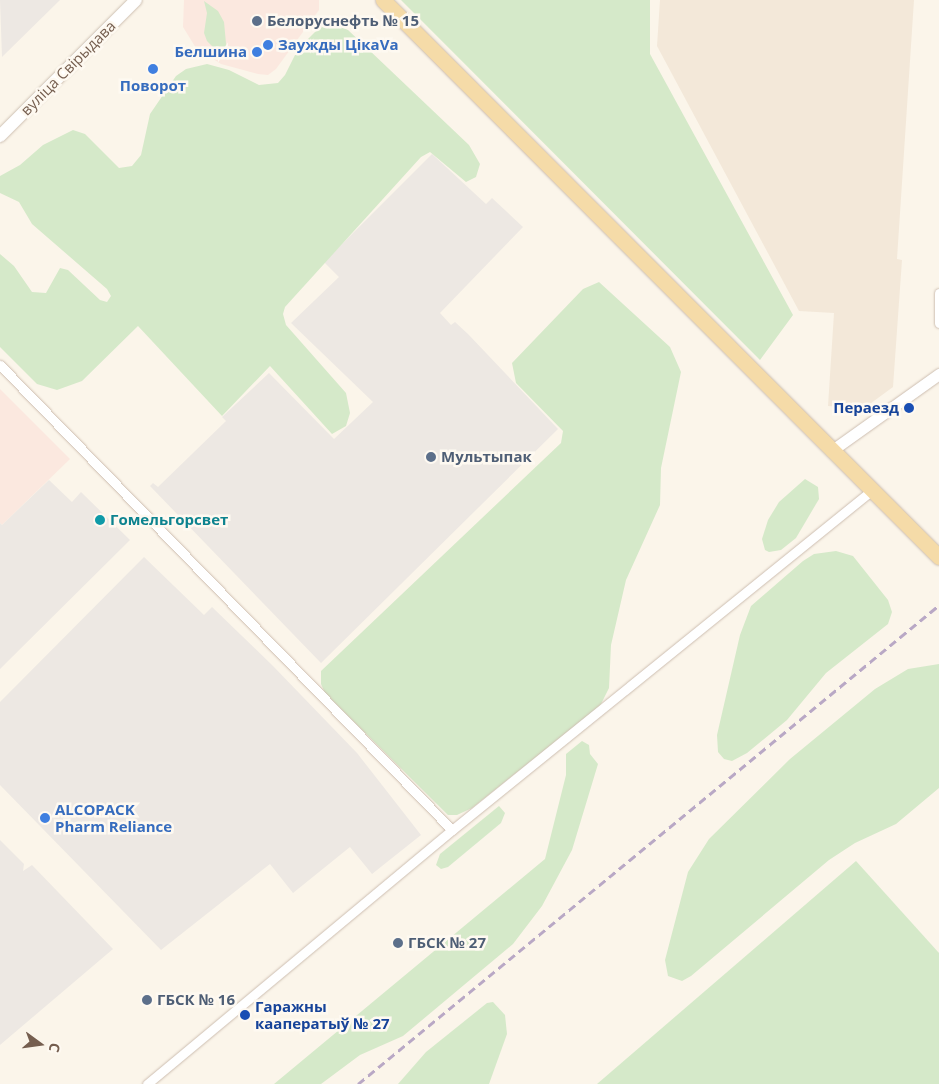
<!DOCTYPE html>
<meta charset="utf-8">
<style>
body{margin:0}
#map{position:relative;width:939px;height:1084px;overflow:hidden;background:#fbf5ea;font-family:"Open Sans",sans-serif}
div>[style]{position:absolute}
.residential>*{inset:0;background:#f3e8d9}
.commercial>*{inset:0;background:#fbe8df}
.industrial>*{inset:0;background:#ede8e3}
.green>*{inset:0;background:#d5e9c9}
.roads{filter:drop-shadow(0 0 1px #cdbeb1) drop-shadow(0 0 1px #cdbeb1)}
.minor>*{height:9px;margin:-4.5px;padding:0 4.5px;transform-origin:4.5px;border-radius:4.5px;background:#fff}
.tertiary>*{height:11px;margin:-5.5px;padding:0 5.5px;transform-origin:5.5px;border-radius:5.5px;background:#fff}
.secondary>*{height:12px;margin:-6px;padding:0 6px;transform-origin:6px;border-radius:6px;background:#fff}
.primary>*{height:15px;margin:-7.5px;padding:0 7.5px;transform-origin:7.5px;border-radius:7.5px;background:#f5dba8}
.rail>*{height:2.5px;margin-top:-1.25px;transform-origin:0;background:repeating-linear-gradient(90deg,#b9a8c5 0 8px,transparent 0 13px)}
.dots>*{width:14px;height:14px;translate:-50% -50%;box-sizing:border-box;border:2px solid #fef9f1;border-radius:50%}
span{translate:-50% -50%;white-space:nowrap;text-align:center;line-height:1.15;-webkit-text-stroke:5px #fef9f1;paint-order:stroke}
.service-label{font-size:15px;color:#4e5e75;font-weight:700}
.left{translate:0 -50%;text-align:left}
.shop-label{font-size:15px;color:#366cbe;font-weight:700}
.right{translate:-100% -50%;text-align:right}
.street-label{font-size:15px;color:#755e4f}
.transit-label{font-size:15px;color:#164399;font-weight:700}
.culture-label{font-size:15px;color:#0d838f;font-weight:700}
.north{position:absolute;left:15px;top:1019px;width:50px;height:50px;-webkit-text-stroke:4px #fef9f1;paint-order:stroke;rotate:104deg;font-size:14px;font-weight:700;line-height:20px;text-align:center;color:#755e4f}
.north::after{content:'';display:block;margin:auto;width:18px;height:22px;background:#755e4f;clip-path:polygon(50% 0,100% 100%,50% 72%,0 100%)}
</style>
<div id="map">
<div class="residential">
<div style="clip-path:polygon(660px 0,914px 0,897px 259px,902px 260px,893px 387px,863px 409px,828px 406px,834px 313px,799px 311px,657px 46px)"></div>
</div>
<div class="commercial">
<div style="clip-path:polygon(184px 0,319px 0,319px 10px,276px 69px,268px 75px,258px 74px,221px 64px,196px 48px,183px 27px)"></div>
<div style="clip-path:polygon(0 389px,70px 459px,2px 525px,0 523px)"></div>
</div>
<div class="industrial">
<div style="clip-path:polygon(0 0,60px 0,2px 57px)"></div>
<div style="clip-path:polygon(432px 154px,486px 204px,492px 198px,523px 227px,440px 313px,451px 325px,455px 322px,468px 334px,558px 429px,321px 663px,150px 486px,153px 483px,158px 487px,226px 421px,222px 417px,269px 373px,334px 439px,373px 402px,291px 323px,339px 277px,324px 262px)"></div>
<div style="clip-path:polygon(49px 480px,72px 502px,81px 492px,130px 540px,0 669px,0 523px,2px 525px)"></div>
<div style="clip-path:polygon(144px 557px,204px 615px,212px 607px,273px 666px,357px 753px,421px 835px,372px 874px,350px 847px,293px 893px,270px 864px,161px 950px,0 785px,0 702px)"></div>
<div style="clip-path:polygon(0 840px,24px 864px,23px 871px,32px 865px,113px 949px,0 1045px)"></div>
</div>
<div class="green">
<div style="clip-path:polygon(401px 0,650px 0,650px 54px,793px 315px,760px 360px)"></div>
<div style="clip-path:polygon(204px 1px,218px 11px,224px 22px,227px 54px,214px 48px,207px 41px,204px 33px,207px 13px)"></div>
<div style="clip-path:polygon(324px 23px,332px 23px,348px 30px,469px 145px,480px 164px,476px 177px,466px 182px,430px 152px,421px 157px,285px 307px,283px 314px,286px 325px,346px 393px,350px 413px,346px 426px,332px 434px,270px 366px,222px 416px,138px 326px,82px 381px,57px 390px,37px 384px,0 347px,0 254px,14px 266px,32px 292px,46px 293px,60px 268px,68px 270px,100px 300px,107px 302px,111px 296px,107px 289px,32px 224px,19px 202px,0 193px,0 176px,20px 165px,43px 145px,73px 130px,85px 134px,119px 168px,132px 166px,141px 155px,150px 114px,176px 76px,186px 69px,207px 64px,229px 70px,259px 85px,278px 83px,285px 75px,298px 49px)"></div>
<div style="clip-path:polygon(599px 282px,670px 347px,681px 372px,661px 468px,660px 505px,626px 580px,611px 645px,609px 688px,600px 706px,472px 808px,457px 815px,448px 815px,325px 693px,321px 684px,321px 671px,561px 443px,563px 431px,516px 383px,512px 363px,583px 289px)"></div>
<div style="clip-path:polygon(805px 479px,818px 487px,819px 499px,796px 538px,781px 550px,769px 552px,765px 550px,762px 539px,768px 520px,779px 502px)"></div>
<div style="clip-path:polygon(836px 551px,853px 556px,888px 600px,892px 612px,888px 624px,826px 673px,787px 720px,747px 753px,732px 761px,724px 759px,718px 752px,717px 735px,740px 635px,751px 606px,803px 561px,814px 554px)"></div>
<div style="clip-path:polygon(939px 664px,939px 788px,896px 824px,855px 843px,829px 860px,691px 976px,682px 981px,668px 976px,665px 960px,688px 872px,709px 839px,790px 759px,875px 689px,908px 669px)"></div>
<div style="clip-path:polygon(582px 741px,589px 745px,590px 754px,598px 764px,572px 850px,542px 906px,513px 944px,403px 1036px,360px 1055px,321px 1084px,274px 1084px,545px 859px,566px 775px,566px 754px)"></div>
<div style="clip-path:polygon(499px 806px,505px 813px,501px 823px,448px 867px,441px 869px,436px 865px,440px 854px)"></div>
<div style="clip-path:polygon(856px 861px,939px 953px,939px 1084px,597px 1084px)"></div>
<div style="clip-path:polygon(493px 1002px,505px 1015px,507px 1034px,489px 1084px,398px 1084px,426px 1052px,487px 1003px)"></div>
</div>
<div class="roads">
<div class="minor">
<div style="left:939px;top:293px;width:30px;rotate:90deg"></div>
<div style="left:0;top:365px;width:648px;rotate:45.81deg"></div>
<div style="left:147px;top:1084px;width:397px;rotate:-39.8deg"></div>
<div style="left:452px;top:830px;width:539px;rotate:-38.98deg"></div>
</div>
<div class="tertiary">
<div style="left:831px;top:451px;width:133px;rotate:-35.5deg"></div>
</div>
<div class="secondary">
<div style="left:0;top:136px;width:192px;rotate:-45deg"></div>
</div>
<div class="primary">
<div style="left:383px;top:0;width:787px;rotate:45.05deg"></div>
</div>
</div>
<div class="rail">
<div style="left:358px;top:1084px;width:753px;rotate:-39.5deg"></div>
</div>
<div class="dots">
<div style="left:257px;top:21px;background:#5c6f8a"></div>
<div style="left:268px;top:45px;background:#3f7fe0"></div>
<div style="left:257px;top:52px;background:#3f7fe0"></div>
<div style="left:153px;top:69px;background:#3f7fe0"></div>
<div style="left:909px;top:408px;background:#1a4fb4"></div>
<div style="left:431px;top:457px;background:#5c6f8a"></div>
<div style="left:100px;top:520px;background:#0f9aa8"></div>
<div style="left:45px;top:818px;background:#3f7fe0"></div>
<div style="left:398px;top:943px;background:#5c6f8a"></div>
<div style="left:147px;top:1000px;background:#5c6f8a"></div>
<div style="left:245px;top:1015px;background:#1a4fb4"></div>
</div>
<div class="service-label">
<span class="left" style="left:267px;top:21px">Белоруснефть № 15</span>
<span class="left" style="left:441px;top:457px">Мультыпак</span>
<span class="left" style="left:408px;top:943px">ГБСК № 27</span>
<span class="left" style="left:157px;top:1000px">ГБСК № 16</span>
</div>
<div class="shop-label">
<span class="left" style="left:278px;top:45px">Заужды ЦікаVа</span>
<span class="right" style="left:247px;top:52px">Белшина</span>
<span style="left:153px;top:86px">Поворот</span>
<span class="left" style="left:55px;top:818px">ALCOPACK<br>Pharm Reliance</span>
</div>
<div class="street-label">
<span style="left:68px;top:68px;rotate:-45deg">вуліца Свірыдава</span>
</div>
<div class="transit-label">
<span class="right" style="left:899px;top:408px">Пераезд</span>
<span class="left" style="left:255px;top:1015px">Гаражны<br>кааператыў № 27</span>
</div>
<div class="culture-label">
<span class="left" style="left:110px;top:520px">Гомельгорсвет</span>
</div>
<div class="north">С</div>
</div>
